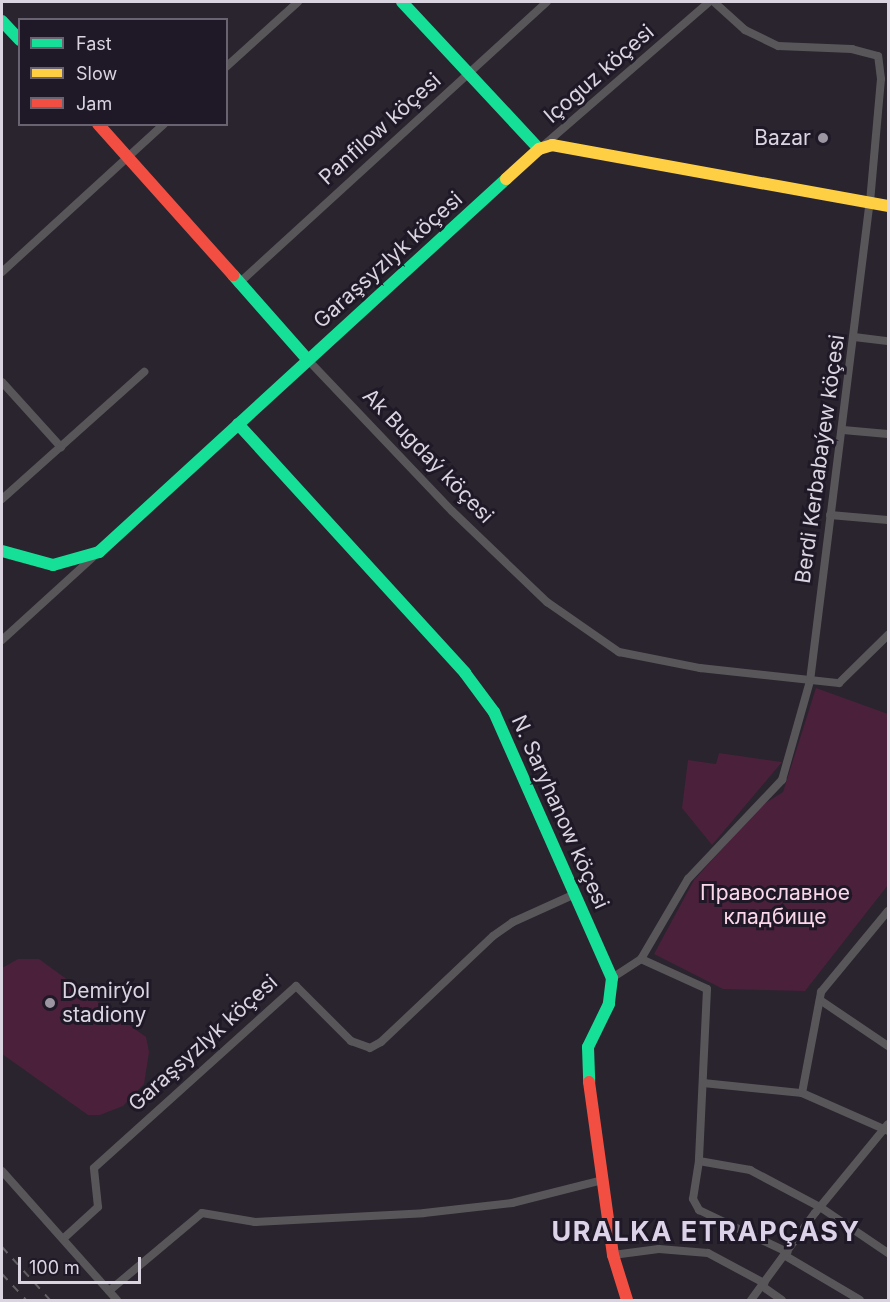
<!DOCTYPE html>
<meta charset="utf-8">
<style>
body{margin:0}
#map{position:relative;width:890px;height:1302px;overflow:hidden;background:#29242e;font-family:Inter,sans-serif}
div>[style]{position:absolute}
.green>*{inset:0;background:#4b203b}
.street>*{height:8px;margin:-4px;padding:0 4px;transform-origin:4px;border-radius:4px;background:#59565a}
.fast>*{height:12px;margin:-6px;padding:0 6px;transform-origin:6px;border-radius:6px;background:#16e098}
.slow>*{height:12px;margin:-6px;padding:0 6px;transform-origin:6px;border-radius:6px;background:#ffcf43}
.jam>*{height:12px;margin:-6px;padding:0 6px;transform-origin:6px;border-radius:6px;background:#f24e42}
.rail>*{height:2px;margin-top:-1px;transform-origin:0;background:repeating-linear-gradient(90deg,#615f64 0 8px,transparent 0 16px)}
.dots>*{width:16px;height:16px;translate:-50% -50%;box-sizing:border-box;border:3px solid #1f1827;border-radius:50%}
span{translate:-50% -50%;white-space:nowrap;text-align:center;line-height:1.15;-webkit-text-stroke:6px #1f1827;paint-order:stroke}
.street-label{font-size:21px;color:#d9d4df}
.poi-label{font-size:21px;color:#d9d4df}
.right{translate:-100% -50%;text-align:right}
.left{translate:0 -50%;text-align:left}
.park-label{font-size:21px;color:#fbd7ea}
.district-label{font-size:27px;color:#ddd3e9;font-weight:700;letter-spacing:1.5px}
.frame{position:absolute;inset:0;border:3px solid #d9d4df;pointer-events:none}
.legend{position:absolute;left:18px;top:18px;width:210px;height:108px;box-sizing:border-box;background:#1f1827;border:2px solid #696371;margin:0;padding:8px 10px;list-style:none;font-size:18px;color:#d9d4df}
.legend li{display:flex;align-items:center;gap:12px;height:30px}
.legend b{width:30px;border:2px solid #696371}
.scale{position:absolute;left:18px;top:1257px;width:123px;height:27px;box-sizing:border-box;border:3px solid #d9d4df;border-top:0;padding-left:8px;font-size:18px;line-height:21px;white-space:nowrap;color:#d9d4df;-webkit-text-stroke:4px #1f1827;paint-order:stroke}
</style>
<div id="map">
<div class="green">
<div style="clip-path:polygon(816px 688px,888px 714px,888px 885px,805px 991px,723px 989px,654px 954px,694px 880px,761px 806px,783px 792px)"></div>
<div style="clip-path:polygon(719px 753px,782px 762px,712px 845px,682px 808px,688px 760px,716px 764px)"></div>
<div style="clip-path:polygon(18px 959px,39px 959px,146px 1037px,149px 1052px,144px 1084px,123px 1106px,100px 1115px,88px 1115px,2px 1054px,2px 968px)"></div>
</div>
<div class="street">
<div style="left:226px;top:67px;width:97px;rotate:-42.1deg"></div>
<div style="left:544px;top:145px;width:218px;rotate:-40.9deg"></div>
<div style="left:2px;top:272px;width:219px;rotate:-42.4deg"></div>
<div style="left:238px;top:284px;width:418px;rotate:-42.4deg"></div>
<div style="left:854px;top:337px;width:34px;rotate:7deg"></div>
<div style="left:308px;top:360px;width:209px;rotate:46.4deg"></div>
<div style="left:452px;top:511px;width:132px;rotate:43.8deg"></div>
<div style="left:547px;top:602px;width:88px;rotate:34.8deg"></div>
<div style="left:619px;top:652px;width:83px;rotate:11.2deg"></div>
<div style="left:700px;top:668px;width:140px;rotate:6.2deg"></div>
<div style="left:839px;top:683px;width:69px;rotate:-44.4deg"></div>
<div style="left:2px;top:382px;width:88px;rotate:47.8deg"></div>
<div style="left:843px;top:430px;width:45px;rotate:5.1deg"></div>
<div style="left:2px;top:499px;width:191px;rotate:-41.8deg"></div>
<div style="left:830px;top:515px;width:58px;rotate:4.9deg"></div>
<div style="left:2px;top:640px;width:122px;rotate:-42.3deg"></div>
<div style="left:641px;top:959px;width:72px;rotate:24.4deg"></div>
<div style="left:707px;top:989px;width:172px;rotate:92.7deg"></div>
<div style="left:699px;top:1161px;width:52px;rotate:10deg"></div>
<div style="left:750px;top:1170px;width:79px;rotate:27.9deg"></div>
<div style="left:820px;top:1207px;width:82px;rotate:34.1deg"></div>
<div style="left:612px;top:978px;width:35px;rotate:-33deg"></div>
<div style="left:641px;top:959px;width:93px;rotate:-59.6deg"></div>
<div style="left:688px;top:879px;width:137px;rotate:-46.5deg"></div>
<div style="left:782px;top:780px;width:103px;rotate:-74.2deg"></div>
<div style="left:810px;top:681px;width:483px;rotate:-82.9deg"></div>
<div style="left:870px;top:202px;width:123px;rotate:-84.9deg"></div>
<div style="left:881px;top:79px;width:23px;rotate:-97deg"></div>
<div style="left:878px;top:56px;width:27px;rotate:-165deg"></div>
<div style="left:852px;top:49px;width:74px;rotate:-177.7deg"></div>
<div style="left:778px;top:46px;width:37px;rotate:-154deg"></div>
<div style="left:745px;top:30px;width:42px;rotate:-137.9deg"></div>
<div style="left:820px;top:1000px;width:82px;rotate:34.1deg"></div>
<div style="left:703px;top:1083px;width:100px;rotate:5.8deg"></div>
<div style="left:802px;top:1093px;width:94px;rotate:23.8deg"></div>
<div style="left:802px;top:1093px;width:103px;rotate:-79.3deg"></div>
<div style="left:821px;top:992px;width:105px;rotate:-50.4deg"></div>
<div style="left:699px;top:1161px;width:38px;rotate:99deg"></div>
<div style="left:693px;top:1199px;width:13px;rotate:61deg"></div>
<div style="left:699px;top:1210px;width:98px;rotate:25.5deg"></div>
<div style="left:2px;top:1171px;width:173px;rotate:48.3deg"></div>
<div style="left:64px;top:1238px;width:46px;rotate:-42.4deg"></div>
<div style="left:98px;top:1207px;width:39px;rotate:-96deg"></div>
<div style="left:94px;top:1168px;width:272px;rotate:-42deg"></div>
<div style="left:296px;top:986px;width:78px;rotate:45deg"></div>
<div style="left:351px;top:1041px;width:20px;rotate:20deg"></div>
<div style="left:370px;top:1048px;width:13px;rotate:-29deg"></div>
<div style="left:381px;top:1042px;width:154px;rotate:-43.4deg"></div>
<div style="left:493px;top:936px;width:24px;rotate:-35deg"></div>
<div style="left:513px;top:922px;width:68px;rotate:-24.3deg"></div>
<div style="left:613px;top:1255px;width:46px;rotate:-7.4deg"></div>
<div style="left:659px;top:1249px;width:49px;rotate:4.7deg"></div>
<div style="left:708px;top:1253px;width:64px;rotate:28.2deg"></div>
<div style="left:784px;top:1255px;width:88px;rotate:30.6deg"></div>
<div style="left:762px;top:1286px;width:24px;rotate:35deg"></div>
<div style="left:109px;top:1291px;width:121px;rotate:-40deg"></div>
<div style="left:202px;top:1213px;width:54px;rotate:9.6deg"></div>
<div style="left:255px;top:1222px;width:169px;rotate:-3deg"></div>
<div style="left:424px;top:1213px;width:89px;rotate:-6.5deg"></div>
<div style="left:512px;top:1203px;width:90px;rotate:-14.2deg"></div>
<div style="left:751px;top:1300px;width:108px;rotate:-53.7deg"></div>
<div style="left:815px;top:1213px;width:115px;rotate:-50.6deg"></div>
</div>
<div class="fast">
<div style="left:402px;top:2px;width:201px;rotate:47deg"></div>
<div style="left:2px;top:21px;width:26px;rotate:47deg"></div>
<div style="left:233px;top:275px;width:113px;rotate:48.6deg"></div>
<div style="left:238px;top:424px;width:337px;rotate:47.6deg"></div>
<div style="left:465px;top:673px;width:49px;rotate:53.4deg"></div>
<div style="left:494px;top:712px;width:291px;rotate:66.1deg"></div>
<div style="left:612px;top:978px;width:26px;rotate:97deg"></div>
<div style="left:609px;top:1004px;width:48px;rotate:116deg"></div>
<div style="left:588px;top:1047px;width:35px;rotate:88deg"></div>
<div style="left:2px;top:551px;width:53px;rotate:15.4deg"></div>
<div style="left:53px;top:565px;width:48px;rotate:-15.8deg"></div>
<div style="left:99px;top:552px;width:552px;rotate:-42.5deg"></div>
</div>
<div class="slow">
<div style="left:506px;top:179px;width:45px;rotate:-42.3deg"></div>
<div style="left:539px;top:149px;width:14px;rotate:-17deg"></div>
<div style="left:552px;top:145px;width:341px;rotate:10.3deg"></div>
</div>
<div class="jam">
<div style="left:98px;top:124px;width:203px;rotate:48.2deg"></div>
<div style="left:589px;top:1082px;width:175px;rotate:82.1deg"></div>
<div style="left:613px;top:1255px;width:47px;rotate:72.7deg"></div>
</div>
<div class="rail">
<div style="left:2px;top:1247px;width:72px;rotate:47.8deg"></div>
<div style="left:2px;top:1274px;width:35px;rotate:47deg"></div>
</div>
<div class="dots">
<div style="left:823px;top:138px;background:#9b96a1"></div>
<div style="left:50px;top:1003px;background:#9b96a1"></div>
</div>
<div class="street-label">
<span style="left:599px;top:74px;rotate:-41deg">Içoguz köçesi</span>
<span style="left:380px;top:129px;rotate:-42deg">Panfilow köçesi</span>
<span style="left:388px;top:260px;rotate:-42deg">Garaşsyzlyk köçesi</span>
<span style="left:428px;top:456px;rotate:46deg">Ak Bugdaý köçesi</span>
<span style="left:820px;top:459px;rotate:-82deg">Berdi Kerbabaýew köçesi</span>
<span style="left:560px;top:812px;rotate:66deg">N. Saryhanow köçesi</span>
<span style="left:203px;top:1043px;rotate:-42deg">Garaşsyzlyk köçesi</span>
</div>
<div class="poi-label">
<span class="right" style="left:811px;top:138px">Bazar</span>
<span class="left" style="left:62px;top:1003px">Demirýol<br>stadiony</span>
</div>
<div class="park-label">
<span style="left:775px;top:905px">Православное<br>кладбище</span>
</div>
<div class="district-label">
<span style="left:706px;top:1232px">URALKA ETRAPÇASY</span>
</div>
<div class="frame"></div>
<ul class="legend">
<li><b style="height:8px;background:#16e098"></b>Fast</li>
<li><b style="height:8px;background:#ffcf43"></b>Slow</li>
<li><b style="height:8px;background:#f24e42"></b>Jam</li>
</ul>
<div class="scale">100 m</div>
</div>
